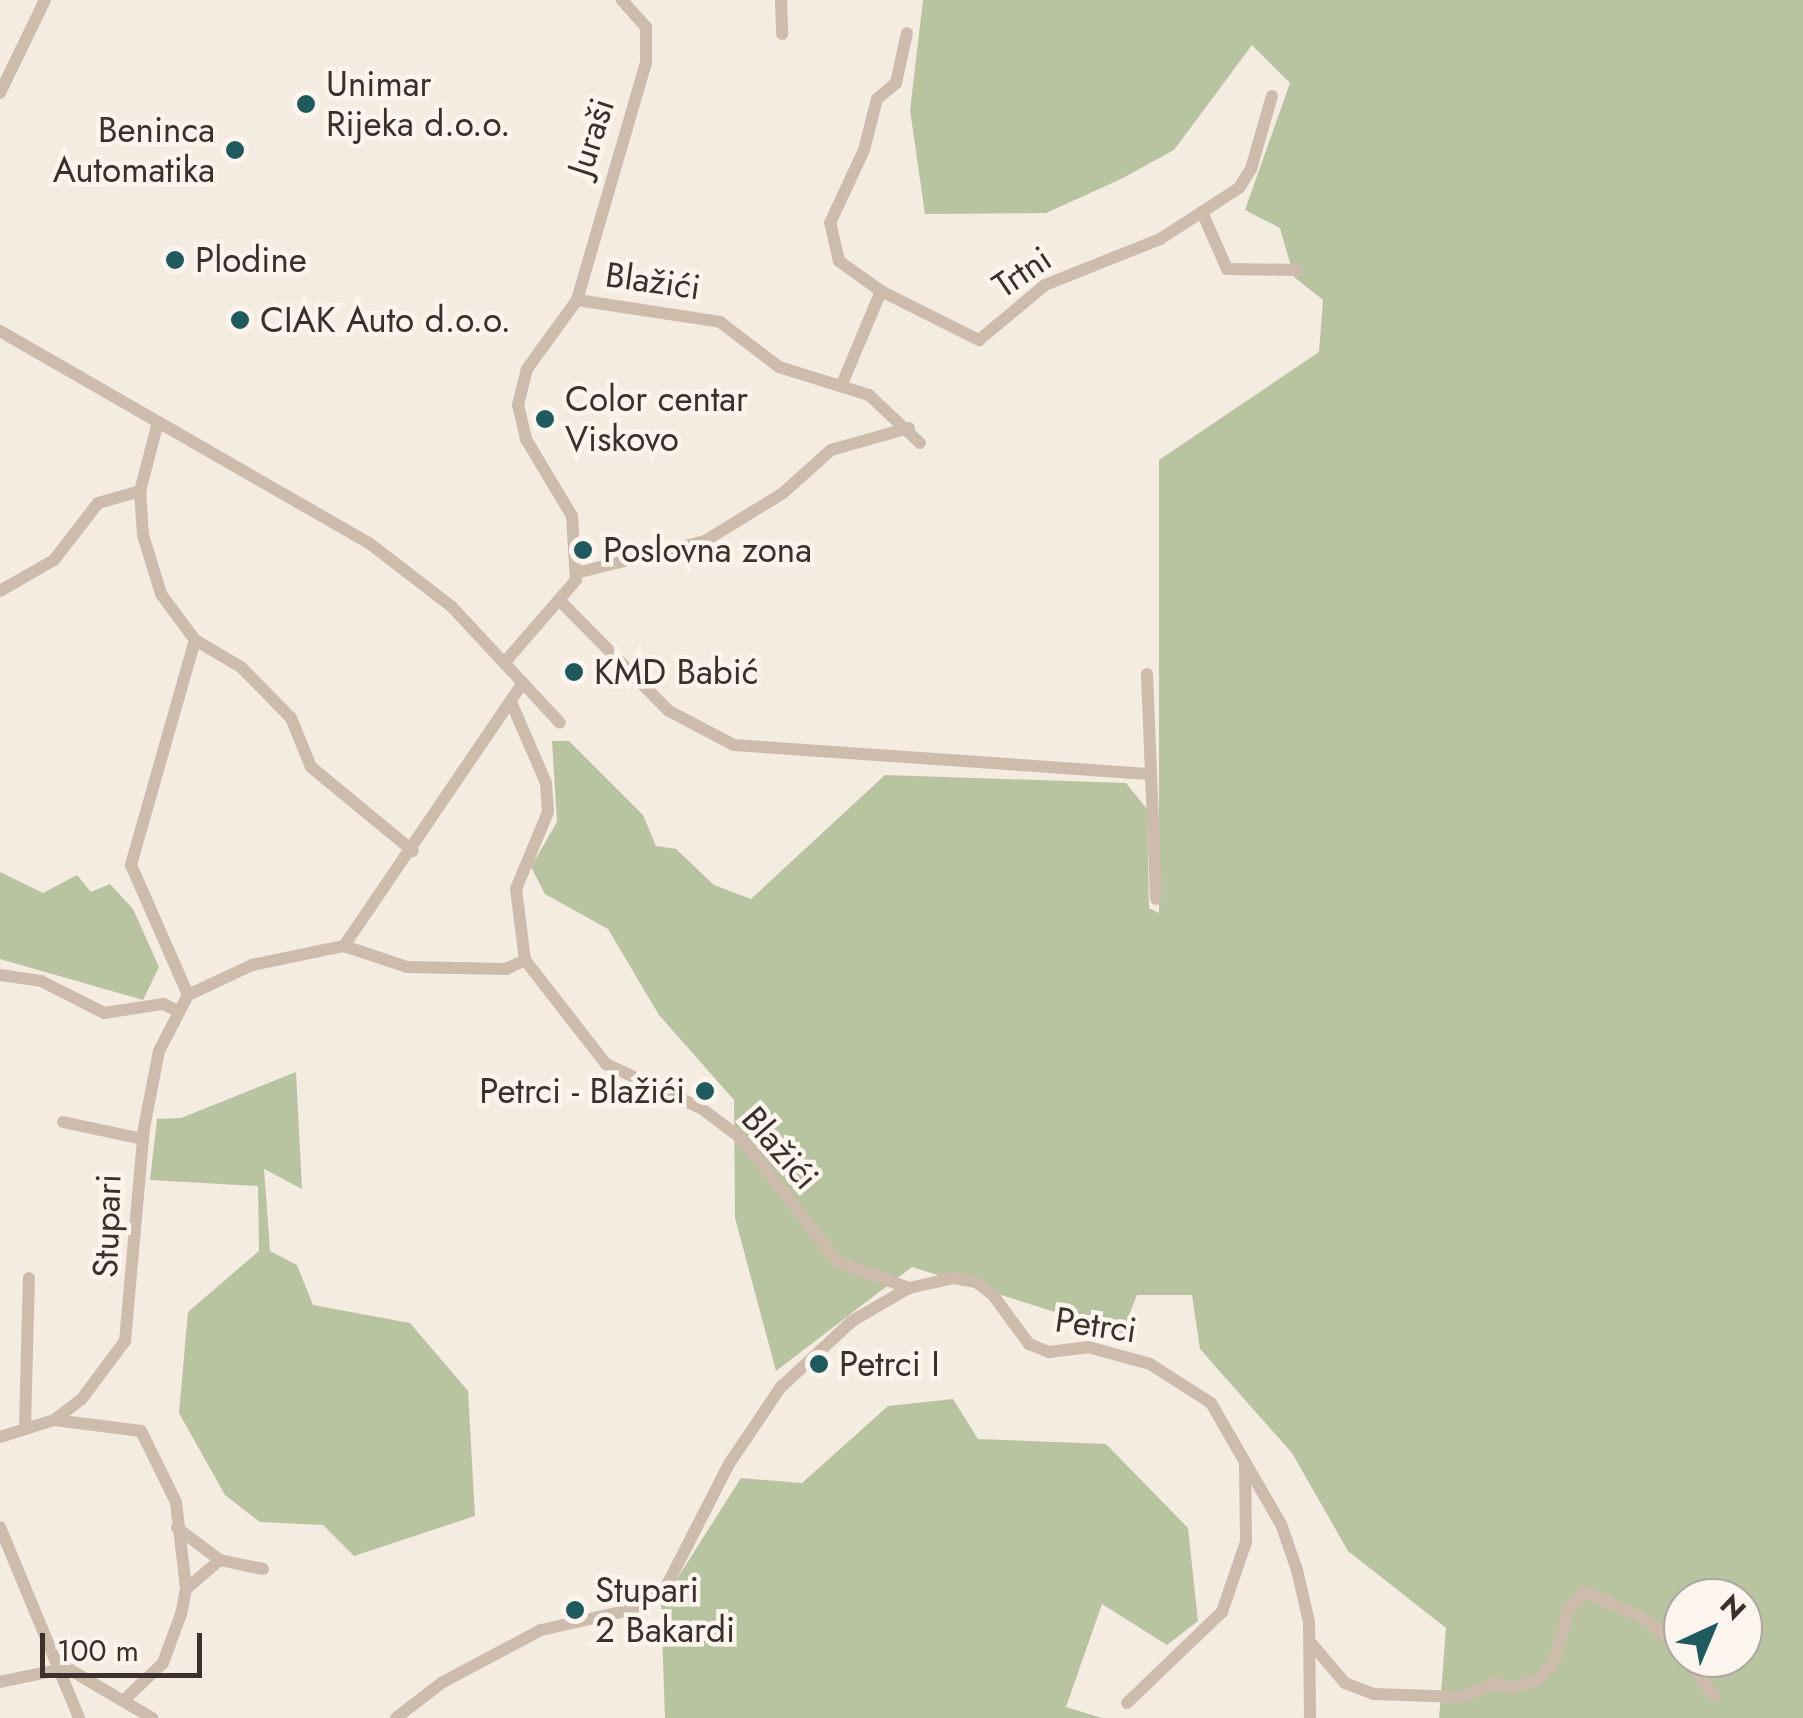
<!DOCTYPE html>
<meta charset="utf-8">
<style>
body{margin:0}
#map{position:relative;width:1803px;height:1718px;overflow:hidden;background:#f4ebe1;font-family:Jost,sans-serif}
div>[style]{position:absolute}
.green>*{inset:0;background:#b8c4a0}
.minor>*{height:12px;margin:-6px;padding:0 6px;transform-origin:6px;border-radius:6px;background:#cdbbac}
.dots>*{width:28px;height:28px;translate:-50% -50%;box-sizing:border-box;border:5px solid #fbf5ee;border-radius:50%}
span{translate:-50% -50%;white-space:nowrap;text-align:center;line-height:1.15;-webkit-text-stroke:9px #fbf5ee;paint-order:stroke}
.poi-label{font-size:35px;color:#3b302b}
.left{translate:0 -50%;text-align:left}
.right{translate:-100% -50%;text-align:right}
.street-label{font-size:35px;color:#3b302b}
.north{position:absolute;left:1663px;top:1578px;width:100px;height:100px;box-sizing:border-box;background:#fbf5ee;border:2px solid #aea6a0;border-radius:50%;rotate:44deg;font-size:28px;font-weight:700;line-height:40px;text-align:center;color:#3b302b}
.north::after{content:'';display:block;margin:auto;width:35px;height:45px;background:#1f5a5e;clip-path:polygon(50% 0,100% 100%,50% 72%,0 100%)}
.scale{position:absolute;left:40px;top:1633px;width:162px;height:45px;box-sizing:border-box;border:5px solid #3b302b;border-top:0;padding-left:12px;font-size:30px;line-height:35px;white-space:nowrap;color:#3b302b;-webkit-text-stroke:8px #fbf5ee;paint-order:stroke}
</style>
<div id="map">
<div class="green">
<div style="clip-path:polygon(evenodd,923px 0,1803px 0,1803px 1718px,1439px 1718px,1446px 1628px,1348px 1551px,1292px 1453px,1200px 1349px,1192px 1295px,1137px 1295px,1122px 1333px,912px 1267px,776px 1371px,735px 1218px,734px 1100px,659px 1015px,608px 929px,545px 894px,531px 867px,557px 822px,552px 741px,569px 741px,643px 815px,656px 846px,676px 849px,714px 885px,751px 899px,885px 775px,1126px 783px,1147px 809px,1149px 908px,1159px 913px,1159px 460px,1319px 352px,1323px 300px,1294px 277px,1280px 228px,1245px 210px,1290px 83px,1252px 45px,1174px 150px,1121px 179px,1046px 213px,925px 214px,910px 110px,923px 0,1683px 1598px,1743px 1598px,1743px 1658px,1683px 1658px,1683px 1598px)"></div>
<div style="clip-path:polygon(0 872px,43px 893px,77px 875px,91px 892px,110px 884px,133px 909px,159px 967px,143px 1000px,0 959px)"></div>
<div style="clip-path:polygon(296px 1072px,302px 1189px,264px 1169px,270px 1251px,297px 1265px,313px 1305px,410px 1323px,468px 1391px,475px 1516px,354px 1556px,323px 1525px,260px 1522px,225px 1495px,179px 1413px,188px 1312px,259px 1251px,258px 1186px,150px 1180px,157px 1119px,181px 1118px)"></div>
<div style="clip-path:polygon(953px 1399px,978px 1439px,1106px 1444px,1188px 1528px,1198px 1621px,1167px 1645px,1102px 1604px,1066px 1707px,1102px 1718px,665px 1718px,661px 1604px,741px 1478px,802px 1483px,888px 1406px)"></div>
</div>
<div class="minor">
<div style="left:781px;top:0;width:34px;rotate:88deg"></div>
<div style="left:0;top:93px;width:103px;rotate:-64.2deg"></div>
<div style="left:1202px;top:212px;width:44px;rotate:-33deg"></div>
<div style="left:1239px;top:188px;width:22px;rotate:-58deg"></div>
<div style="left:1251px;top:169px;width:76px;rotate:-74deg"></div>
<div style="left:881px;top:291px;width:52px;rotate:-144.5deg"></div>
<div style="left:839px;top:261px;width:39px;rotate:-103deg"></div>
<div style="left:830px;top:223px;width:81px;rotate:-65deg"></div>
<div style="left:864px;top:150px;width:53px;rotate:-75.7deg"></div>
<div style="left:877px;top:99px;width:25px;rotate:-40deg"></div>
<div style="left:896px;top:83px;width:51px;rotate:-77.6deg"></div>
<div style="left:577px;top:300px;width:145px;rotate:8.7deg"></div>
<div style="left:720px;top:322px;width:74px;rotate:37.3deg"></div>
<div style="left:779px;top:367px;width:94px;rotate:17.3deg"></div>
<div style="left:869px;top:395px;width:70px;rotate:43.3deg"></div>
<div style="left:0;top:331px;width:426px;rotate:29.9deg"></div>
<div style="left:369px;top:543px;width:105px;rotate:37.6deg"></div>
<div style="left:452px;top:607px;width:158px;rotate:47deg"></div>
<div style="left:842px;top:384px;width:101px;rotate:-67.2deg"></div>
<div style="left:881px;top:291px;width:110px;rotate:26.6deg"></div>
<div style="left:979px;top:340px;width:86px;rotate:-39.8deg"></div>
<div style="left:1045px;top:285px;width:124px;rotate:-21.8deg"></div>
<div style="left:1160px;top:239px;width:50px;rotate:-32.7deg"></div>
<div style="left:1202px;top:212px;width:62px;rotate:66.3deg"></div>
<div style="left:1227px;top:269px;width:70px;rotate:0.8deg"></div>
<div style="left:158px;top:422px;width:71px;rotate:104.6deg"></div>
<div style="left:140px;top:491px;width:44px;rotate:86.1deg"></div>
<div style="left:143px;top:535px;width:62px;rotate:73deg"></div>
<div style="left:161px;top:594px;width:57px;rotate:53.5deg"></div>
<div style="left:195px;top:640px;width:234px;rotate:105.9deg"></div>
<div style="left:131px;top:865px;width:142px;rotate:66.3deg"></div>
<div style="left:576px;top:573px;width:133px;rotate:-13.9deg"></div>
<div style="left:705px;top:541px;width:92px;rotate:-31.6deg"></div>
<div style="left:783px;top:493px;width:64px;rotate:-41.9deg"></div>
<div style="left:831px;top:450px;width:81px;rotate:-15.8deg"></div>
<div style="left:0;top:591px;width:62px;rotate:-29.9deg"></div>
<div style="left:54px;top:560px;width:72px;rotate:-52.3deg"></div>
<div style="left:98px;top:503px;width:44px;rotate:-15.9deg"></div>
<div style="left:562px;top:603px;width:152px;rotate:45.3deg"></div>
<div style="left:669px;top:711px;width:73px;rotate:27.6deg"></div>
<div style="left:734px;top:745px;width:418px;rotate:4deg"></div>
<div style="left:195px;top:640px;width:53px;rotate:30.4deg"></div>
<div style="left:241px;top:667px;width:71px;rotate:45.6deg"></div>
<div style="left:291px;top:718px;width:53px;rotate:67.8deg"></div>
<div style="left:311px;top:767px;width:132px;rotate:39.5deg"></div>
<div style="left:505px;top:662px;width:108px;rotate:-49.1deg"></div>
<div style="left:576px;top:580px;width:64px;rotate:-93.6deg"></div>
<div style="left:572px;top:516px;width:90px;rotate:-120.9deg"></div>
<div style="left:526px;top:439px;width:35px;rotate:-103deg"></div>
<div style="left:518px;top:405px;width:37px;rotate:-76deg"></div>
<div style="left:527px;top:369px;width:85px;rotate:-54.1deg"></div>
<div style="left:577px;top:300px;width:247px;rotate:-73.8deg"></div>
<div style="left:646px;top:63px;width:36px;rotate:-90deg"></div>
<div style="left:646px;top:27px;width:36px;rotate:-132deg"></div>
<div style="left:1147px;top:674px;width:225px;rotate:87.7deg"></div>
<div style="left:511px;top:702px;width:88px;rotate:66.6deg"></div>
<div style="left:546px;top:783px;width:29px;rotate:86deg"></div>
<div style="left:548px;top:812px;width:83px;rotate:112.6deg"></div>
<div style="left:516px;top:889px;width:72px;rotate:82.8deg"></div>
<div style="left:525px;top:960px;width:132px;rotate:52.1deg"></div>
<div style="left:606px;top:1064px;width:105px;rotate:24.9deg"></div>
<div style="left:701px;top:1108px;width:51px;rotate:37.1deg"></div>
<div style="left:742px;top:1139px;width:156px;rotate:52deg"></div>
<div style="left:838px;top:1262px;width:76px;rotate:20.1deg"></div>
<div style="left:344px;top:946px;width:318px;rotate:-55.8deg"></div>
<div style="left:0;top:975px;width:41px;rotate:8.3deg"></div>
<div style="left:41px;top:981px;width:71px;rotate:26.9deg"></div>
<div style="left:104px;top:1013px;width:60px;rotate:-8.7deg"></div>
<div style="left:163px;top:1004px;width:14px;rotate:25deg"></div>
<div style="left:63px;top:1122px;width:82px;rotate:12deg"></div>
<div style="left:54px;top:1420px;width:88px;rotate:7.2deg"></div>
<div style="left:141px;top:1431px;width:79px;rotate:63.8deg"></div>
<div style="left:176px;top:1502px;width:88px;rotate:83.4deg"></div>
<div style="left:186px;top:1589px;width:25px;rotate:101deg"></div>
<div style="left:181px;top:1614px;width:52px;rotate:110.2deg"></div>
<div style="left:163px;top:1663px;width:55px;rotate:136.5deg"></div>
<div style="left:25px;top:1427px;width:149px;rotate:-88.5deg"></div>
<div style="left:0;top:1437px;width:57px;rotate:-17.5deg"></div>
<div style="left:54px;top:1420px;width:34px;rotate:-37deg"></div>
<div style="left:81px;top:1400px;width:74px;rotate:-53.3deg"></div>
<div style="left:125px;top:1341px;width:214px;rotate:-84.9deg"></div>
<div style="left:144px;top:1128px;width:78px;rotate:-79deg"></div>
<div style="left:159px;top:1051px;width:63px;rotate:-62.6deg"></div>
<div style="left:188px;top:995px;width:71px;rotate:-25.1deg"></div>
<div style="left:252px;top:965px;width:94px;rotate:-11.7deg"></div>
<div style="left:344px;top:946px;width:66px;rotate:18.4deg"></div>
<div style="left:407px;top:967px;width:99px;rotate:1.2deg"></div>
<div style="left:506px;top:969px;width:21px;rotate:-25deg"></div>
<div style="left:0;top:1527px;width:207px;rotate:67.5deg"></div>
<div style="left:177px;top:1528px;width:54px;rotate:36.7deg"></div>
<div style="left:220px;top:1560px;width:44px;rotate:11.8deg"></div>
<div style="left:186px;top:1589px;width:45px;rotate:-40.5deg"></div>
<div style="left:1310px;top:1642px;width:54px;rotate:49.5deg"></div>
<div style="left:1345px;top:1683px;width:31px;rotate:21deg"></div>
<div style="left:1374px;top:1694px;width:89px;rotate:1.9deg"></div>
<div style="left:1463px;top:1697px;width:34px;rotate:-24deg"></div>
<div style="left:1494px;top:1683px;width:20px;rotate:15deg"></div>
<div style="left:1513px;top:1688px;width:26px;rotate:-18deg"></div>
<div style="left:1538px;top:1680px;width:26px;rotate:-50deg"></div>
<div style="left:1555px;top:1660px;width:52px;rotate:-75.4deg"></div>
<div style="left:1568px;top:1610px;width:25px;rotate:-47deg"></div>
<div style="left:1585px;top:1592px;width:68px;rotate:24.3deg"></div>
<div style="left:1647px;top:1620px;width:48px;rotate:41.6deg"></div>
<div style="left:1688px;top:1658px;width:45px;rotate:56.7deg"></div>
<div style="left:0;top:1682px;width:68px;rotate:-11.8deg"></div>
<div style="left:67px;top:1668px;width:99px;rotate:30.5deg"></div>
<div style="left:1127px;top:1703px;width:132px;rotate:-43.8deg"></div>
<div style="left:1222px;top:1612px;width:74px;rotate:-71.1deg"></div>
<div style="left:1246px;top:1542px;width:80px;rotate:-90.7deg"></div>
<div style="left:396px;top:1718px;width:59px;rotate:-37.5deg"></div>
<div style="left:443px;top:1682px;width:111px;rotate:-28deg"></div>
<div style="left:541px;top:1630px;width:95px;rotate:-12.7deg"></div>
<div style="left:634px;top:1609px;width:37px;rotate:-33deg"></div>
<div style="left:665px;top:1589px;width:140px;rotate:-62.9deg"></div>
<div style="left:729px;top:1464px;width:92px;rotate:-56.1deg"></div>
<div style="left:780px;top:1388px;width:98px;rotate:-42.9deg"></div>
<div style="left:852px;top:1321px;width:66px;rotate:-30.1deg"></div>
<div style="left:909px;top:1288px;width:45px;rotate:-12.8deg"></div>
<div style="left:953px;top:1278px;width:23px;rotate:10deg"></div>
<div style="left:976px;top:1282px;width:21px;rotate:37deg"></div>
<div style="left:993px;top:1295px;width:61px;rotate:53.7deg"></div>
<div style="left:1029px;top:1344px;width:22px;rotate:22deg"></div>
<div style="left:1049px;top:1352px;width:39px;rotate:-7deg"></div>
<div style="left:1088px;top:1347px;width:64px;rotate:15.3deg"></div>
<div style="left:1150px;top:1364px;width:72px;rotate:32.6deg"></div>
<div style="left:1211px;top:1403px;width:140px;rotate:60deg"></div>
<div style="left:1281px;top:1524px;width:49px;rotate:70.8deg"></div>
<div style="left:1297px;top:1570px;width:53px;rotate:77deg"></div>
<div style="left:1309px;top:1622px;width:96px;rotate:89.4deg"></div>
</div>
<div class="dots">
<div style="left:306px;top:104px;background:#1f5a5e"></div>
<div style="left:235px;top:150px;background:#1f5a5e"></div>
<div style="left:175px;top:260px;background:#1f5a5e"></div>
<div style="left:240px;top:320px;background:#1f5a5e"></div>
<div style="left:545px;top:419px;background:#1f5a5e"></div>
<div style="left:583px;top:550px;background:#1f5a5e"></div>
<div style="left:574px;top:672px;background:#1f5a5e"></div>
<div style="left:705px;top:1091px;background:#1f5a5e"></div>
<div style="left:819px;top:1364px;background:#1f5a5e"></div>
<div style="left:575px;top:1610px;background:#1f5a5e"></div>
</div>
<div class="poi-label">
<span class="left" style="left:326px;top:104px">Unimar<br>Rijeka d.o.o.</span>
<span class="right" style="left:215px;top:150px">Beninca<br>Automatika</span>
<span class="left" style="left:195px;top:260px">Plodine</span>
<span class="left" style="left:260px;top:320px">CIAK Auto d.o.o.</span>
<span class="left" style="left:565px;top:419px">Color centar<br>Viskovo</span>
<span class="left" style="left:603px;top:550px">Poslovna zona</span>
<span class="left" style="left:594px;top:672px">KMD Babić</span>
<span class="right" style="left:685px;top:1091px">Petrci - Blažići</span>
<span class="left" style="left:839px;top:1364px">Petrci I</span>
<span class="left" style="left:595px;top:1610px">Stupari<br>2 Bakardi</span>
</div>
<div class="street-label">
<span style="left:591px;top:137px;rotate:-72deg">Juraši</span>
<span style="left:1022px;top:272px;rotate:-34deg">Trtni</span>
<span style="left:653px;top:281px;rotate:8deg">Blažići</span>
<span style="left:780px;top:1148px;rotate:49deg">Blažići</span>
<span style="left:107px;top:1226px;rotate:-88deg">Stupari</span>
<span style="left:1096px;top:1325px;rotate:8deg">Petrci</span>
</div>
<div class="north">N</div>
<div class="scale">100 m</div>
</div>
